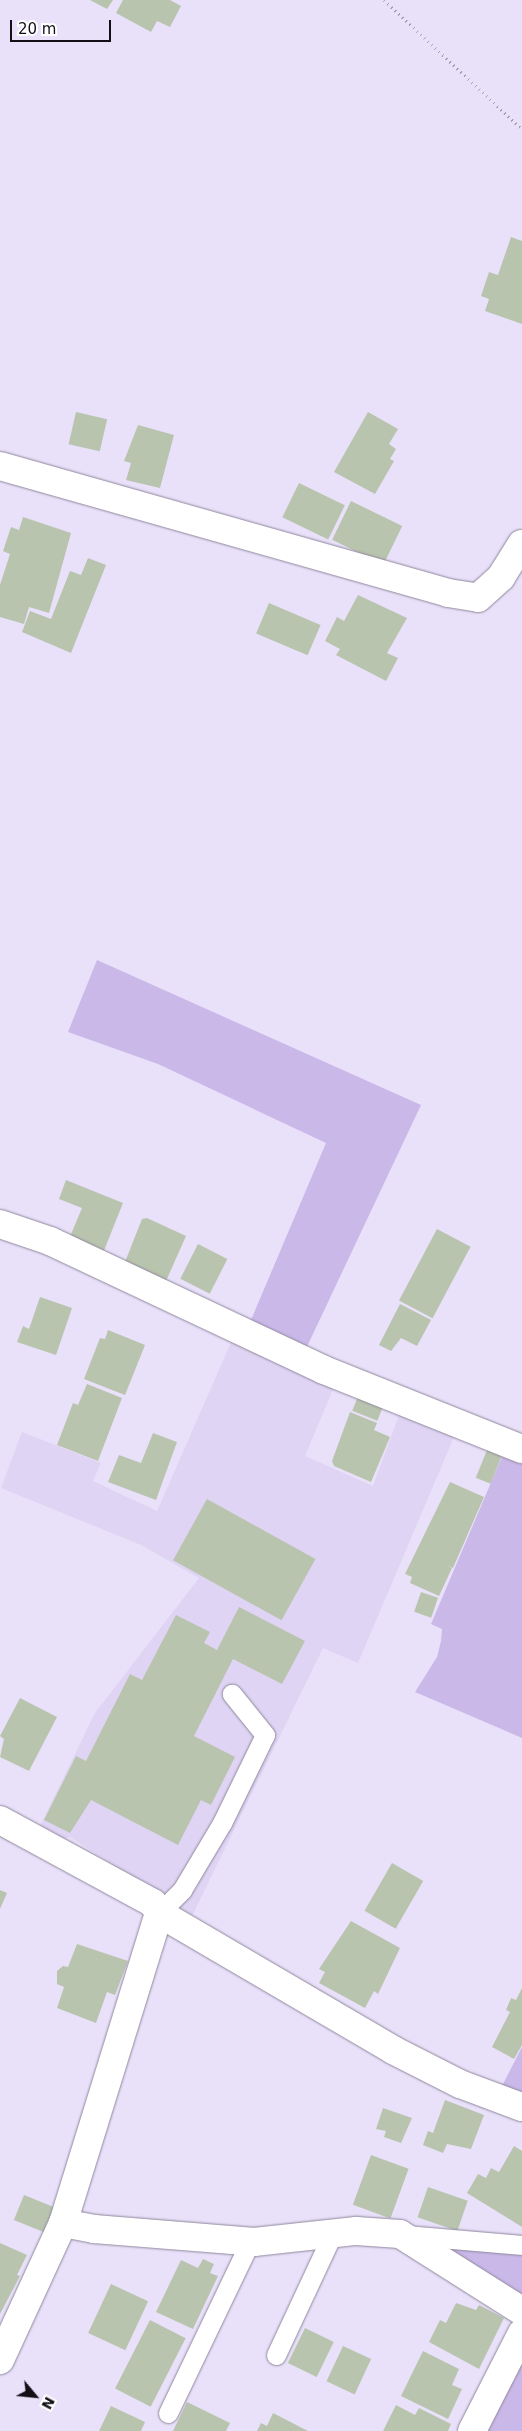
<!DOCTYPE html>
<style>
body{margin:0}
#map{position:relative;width:522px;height:2431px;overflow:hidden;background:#e9e1f9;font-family:"DejaVu Sans",sans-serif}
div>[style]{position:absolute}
.built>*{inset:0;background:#dfd4f3}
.green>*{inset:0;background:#cab8e9}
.building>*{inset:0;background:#b9c4ae;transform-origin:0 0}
.path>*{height:3px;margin-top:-1.5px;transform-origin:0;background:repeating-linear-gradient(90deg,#a59eb1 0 1px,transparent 0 5px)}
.roads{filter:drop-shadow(0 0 1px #8f879d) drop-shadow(0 0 1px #8f879d)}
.service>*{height:19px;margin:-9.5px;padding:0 9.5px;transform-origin:9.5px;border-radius:9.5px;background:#fff}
.minor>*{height:28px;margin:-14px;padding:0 14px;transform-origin:14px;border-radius:14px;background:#fff}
span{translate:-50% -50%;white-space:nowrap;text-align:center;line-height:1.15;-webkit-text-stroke:5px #fff;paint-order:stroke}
.north{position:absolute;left:10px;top:2371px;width:50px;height:50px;-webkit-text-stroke:4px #fff;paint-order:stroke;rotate:118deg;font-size:14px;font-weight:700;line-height:20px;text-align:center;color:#120f17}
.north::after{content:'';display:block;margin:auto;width:18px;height:22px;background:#120f17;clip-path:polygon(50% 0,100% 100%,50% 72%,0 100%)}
.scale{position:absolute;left:10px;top:20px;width:101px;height:22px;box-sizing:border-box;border:2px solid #120f17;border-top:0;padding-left:6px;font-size:15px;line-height:18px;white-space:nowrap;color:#120f17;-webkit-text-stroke:4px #fff;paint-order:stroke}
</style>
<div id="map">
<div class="built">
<div style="clip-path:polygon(233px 1338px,334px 1387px,305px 1456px,373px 1486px,402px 1407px,457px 1430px,358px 1663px,323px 1648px,192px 1916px,70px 1837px,57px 1841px,38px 1830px,95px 1713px,199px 1578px,141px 1545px,1px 1488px,22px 1432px,101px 1463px,93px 1481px,157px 1511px)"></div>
</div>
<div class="green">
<div style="clip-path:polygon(97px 960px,421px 1105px,304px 1353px,248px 1327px,326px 1143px,158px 1064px,68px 1032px)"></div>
<div style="clip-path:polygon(504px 1452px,522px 1460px,522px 1738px,415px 1692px,437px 1657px,441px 1641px,442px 1629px,431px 1624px)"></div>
<div style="clip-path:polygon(522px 2047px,522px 2097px,501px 2088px)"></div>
<div style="clip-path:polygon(430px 2243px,522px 2250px,522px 2297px)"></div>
<div style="clip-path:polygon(522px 2357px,522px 2431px,485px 2431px)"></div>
</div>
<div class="building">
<div style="clip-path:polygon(90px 0,113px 0,107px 9px)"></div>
<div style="clip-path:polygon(123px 0,170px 0,181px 6px,170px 27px,157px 21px,151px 32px,116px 13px)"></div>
<div style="clip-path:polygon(511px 237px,522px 241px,522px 324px,485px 311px,489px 299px,481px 296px,489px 272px,498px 275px)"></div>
<div style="left:76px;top:412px;width:32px;height:33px;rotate:13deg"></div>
<div style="clip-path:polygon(368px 412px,398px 429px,389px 444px,396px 449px,390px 459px,394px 461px,375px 494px,334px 472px)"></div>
<div style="clip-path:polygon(138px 425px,174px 435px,160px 488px,126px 480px,131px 463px,124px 461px)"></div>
<div style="left:299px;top:483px;width:51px;height:38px;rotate:26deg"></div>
<div style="left:351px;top:501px;width:57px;height:43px;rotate:26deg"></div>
<div style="clip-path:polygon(23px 517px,71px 533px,49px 613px,29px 607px,24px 624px,0 617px,0 585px,10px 554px,3px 551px,11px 527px,19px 530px)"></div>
<div style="clip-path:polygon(88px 558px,106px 565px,71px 653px,22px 632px,30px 611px,51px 619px,70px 571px,81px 575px)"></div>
<div style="clip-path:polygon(358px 595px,407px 618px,387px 653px,398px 658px,386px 681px,336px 655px,340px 649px,325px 641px,337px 617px,344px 621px)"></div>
<div style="left:269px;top:603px;width:56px;height:33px;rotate:23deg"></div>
<div style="clip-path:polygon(66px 1180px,123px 1203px,103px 1253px,69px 1239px,82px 1208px,59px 1199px)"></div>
<div style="clip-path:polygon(147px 1218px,186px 1236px,166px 1281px,125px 1262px,142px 1219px)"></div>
<div style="left:437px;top:1229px;width:38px;height:81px;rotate:28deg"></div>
<div style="left:198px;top:1244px;width:33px;height:39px;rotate:27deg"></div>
<div style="clip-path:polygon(40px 1297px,72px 1308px,56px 1355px,17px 1342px,23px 1326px,29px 1329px)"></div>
<div style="clip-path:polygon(400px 1304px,431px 1320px,417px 1346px,401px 1338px,391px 1351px,379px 1345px)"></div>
<div style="clip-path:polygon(108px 1330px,145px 1345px,125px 1395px,84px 1379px,100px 1338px,105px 1339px)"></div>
<div style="clip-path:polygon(87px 1384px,122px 1398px,98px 1461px,57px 1445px,73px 1403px,78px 1405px)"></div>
<div style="left:359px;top:1394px;width:27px;height:18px;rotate:22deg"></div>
<div style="clip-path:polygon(350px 1412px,377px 1423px,374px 1430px,390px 1437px,371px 1482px,334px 1466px,332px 1461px)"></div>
<div style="clip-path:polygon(153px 1433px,177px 1442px,156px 1500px,108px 1482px,119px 1455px,141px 1463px)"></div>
<div style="left:487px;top:1450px;width:16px;height:30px;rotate:22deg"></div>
<div style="clip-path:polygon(450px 1482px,484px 1497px,453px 1568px,444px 1564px,452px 1568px,439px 1596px,410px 1583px,412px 1577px,405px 1574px)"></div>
<div style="left:207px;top:1499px;width:124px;height:70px;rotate:29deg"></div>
<div style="left:421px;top:1592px;width:18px;height:21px;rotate:19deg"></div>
<div style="clip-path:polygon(239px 1607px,305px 1641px,282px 1684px,233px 1659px,194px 1736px,235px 1757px,211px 1805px,201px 1800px,178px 1845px,91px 1800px,70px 1833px,44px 1820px,76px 1756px,86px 1761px,130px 1674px,142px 1680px,176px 1615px,210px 1632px,204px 1643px,217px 1650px)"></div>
<div style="clip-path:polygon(20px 1698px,57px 1717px,29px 1771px,0 1757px,4px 1739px,0 1736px)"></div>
<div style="left:392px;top:1863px;width:36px;height:55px;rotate:30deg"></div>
<div style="clip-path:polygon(0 1890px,7px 1893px,0 1909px)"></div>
<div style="clip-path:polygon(351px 1921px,400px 1948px,378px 1994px,374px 1991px,365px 2008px,319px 1983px,325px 1972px,319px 1969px)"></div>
<div style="clip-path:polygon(77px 1944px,128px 1961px,115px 1995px,107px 1992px,96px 2023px,57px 2008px,64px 1987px,57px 1984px,57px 1971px,63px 1966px,68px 1967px)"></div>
<div style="clip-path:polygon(522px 1988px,522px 2045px,514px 2059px,492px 2047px,510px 2012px,506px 2010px,511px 1998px,516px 2000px)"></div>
<div style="clip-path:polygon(445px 2100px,484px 2115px,471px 2149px,447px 2144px,443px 2153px,423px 2145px,428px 2131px,433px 2133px)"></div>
<div style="clip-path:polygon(383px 2108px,412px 2118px,401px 2143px,384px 2137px,386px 2131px,376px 2129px)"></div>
<div style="clip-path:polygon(514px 2146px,522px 2151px,522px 2227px,467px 2193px,478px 2174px,486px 2178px,491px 2168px,499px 2172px)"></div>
<div style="left:371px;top:2155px;width:40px;height:53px;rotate:20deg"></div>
<div style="left:428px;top:2187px;width:42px;height:32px;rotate:19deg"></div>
<div style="left:24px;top:2195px;width:32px;height:27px;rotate:22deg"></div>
<div style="clip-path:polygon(0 2243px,27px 2255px,17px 2275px,20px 2276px,0 2314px)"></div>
<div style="clip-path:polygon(203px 2259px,214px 2264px,210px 2273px,218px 2276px,193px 2329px,156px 2312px,181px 2260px,198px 2268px)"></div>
<div style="left:111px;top:2284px;width:41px;height:54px;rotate:25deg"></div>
<div style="clip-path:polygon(456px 2303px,476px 2310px,479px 2305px,504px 2318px,479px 2369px,429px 2342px,440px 2320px,446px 2323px)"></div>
<div style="left:150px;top:2320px;width:40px;height:77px;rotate:27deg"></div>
<div style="left:305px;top:2328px;width:32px;height:39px;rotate:26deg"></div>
<div style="left:343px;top:2346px;width:31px;height:39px;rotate:25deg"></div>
<div style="clip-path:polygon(423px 2351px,459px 2369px,452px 2385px,462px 2389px,448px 2419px,401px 2396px)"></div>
<div style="clip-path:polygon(187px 2402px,230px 2423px,226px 2431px,173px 2431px)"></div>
<div style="clip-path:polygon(396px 2405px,415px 2415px,419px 2408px,451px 2424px,448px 2431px,383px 2431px)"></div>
<div style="clip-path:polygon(111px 2406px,145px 2422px,141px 2431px,99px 2431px)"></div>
<div style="clip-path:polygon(273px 2413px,308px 2431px,257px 2431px,261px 2423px,267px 2426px)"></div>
</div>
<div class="path">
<div style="left:384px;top:0;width:189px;rotate:43.1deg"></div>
</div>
<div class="roads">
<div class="service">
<div style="left:159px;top:1913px;width:33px;rotate:-45deg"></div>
<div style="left:182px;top:1890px;width:78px;rotate:-59.2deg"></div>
<div style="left:222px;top:1823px;width:98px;rotate:-64deg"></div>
<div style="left:265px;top:1735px;width:53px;rotate:-128.8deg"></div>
<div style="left:406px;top:2235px;width:116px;rotate:4.9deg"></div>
<div style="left:276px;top:2355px;width:135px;rotate:-65deg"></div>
<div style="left:168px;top:2413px;width:190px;rotate:-64.4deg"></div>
</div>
<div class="minor">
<div style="left:0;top:466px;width:466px;rotate:15.8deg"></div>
<div style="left:448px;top:593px;width:30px;rotate:9deg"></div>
<div style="left:478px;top:598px;width:31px;rotate:-42deg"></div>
<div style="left:501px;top:577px;width:39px;rotate:-58deg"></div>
<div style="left:0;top:1224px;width:53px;rotate:18.8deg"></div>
<div style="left:50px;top:1241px;width:303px;rotate:25.2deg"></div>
<div style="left:324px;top:1370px;width:213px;rotate:21.8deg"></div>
<div style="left:0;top:1820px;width:174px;rotate:28.5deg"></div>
<div style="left:153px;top:1903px;width:12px;rotate:59deg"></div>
<div style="left:159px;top:1913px;width:325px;rotate:107.2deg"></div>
<div style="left:63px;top:2223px;width:151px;rotate:114.7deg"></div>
<div style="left:159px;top:1913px;width:271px;rotate:30.3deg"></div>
<div style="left:393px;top:2050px;width:75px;rotate:26.9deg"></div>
<div style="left:460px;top:2084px;width:66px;rotate:20.4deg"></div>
<div style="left:63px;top:2223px;width:32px;rotate:11deg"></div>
<div style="left:94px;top:2229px;width:161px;rotate:4.6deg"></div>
<div style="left:254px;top:2242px;width:103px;rotate:-6.2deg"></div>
<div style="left:356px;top:2231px;width:44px;rotate:3.9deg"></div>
<div style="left:400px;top:2234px;width:144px;rotate:32.3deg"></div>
<div style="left:472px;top:2431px;width:110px;rotate:-63deg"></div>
</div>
</div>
<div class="north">N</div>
<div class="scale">20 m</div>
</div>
